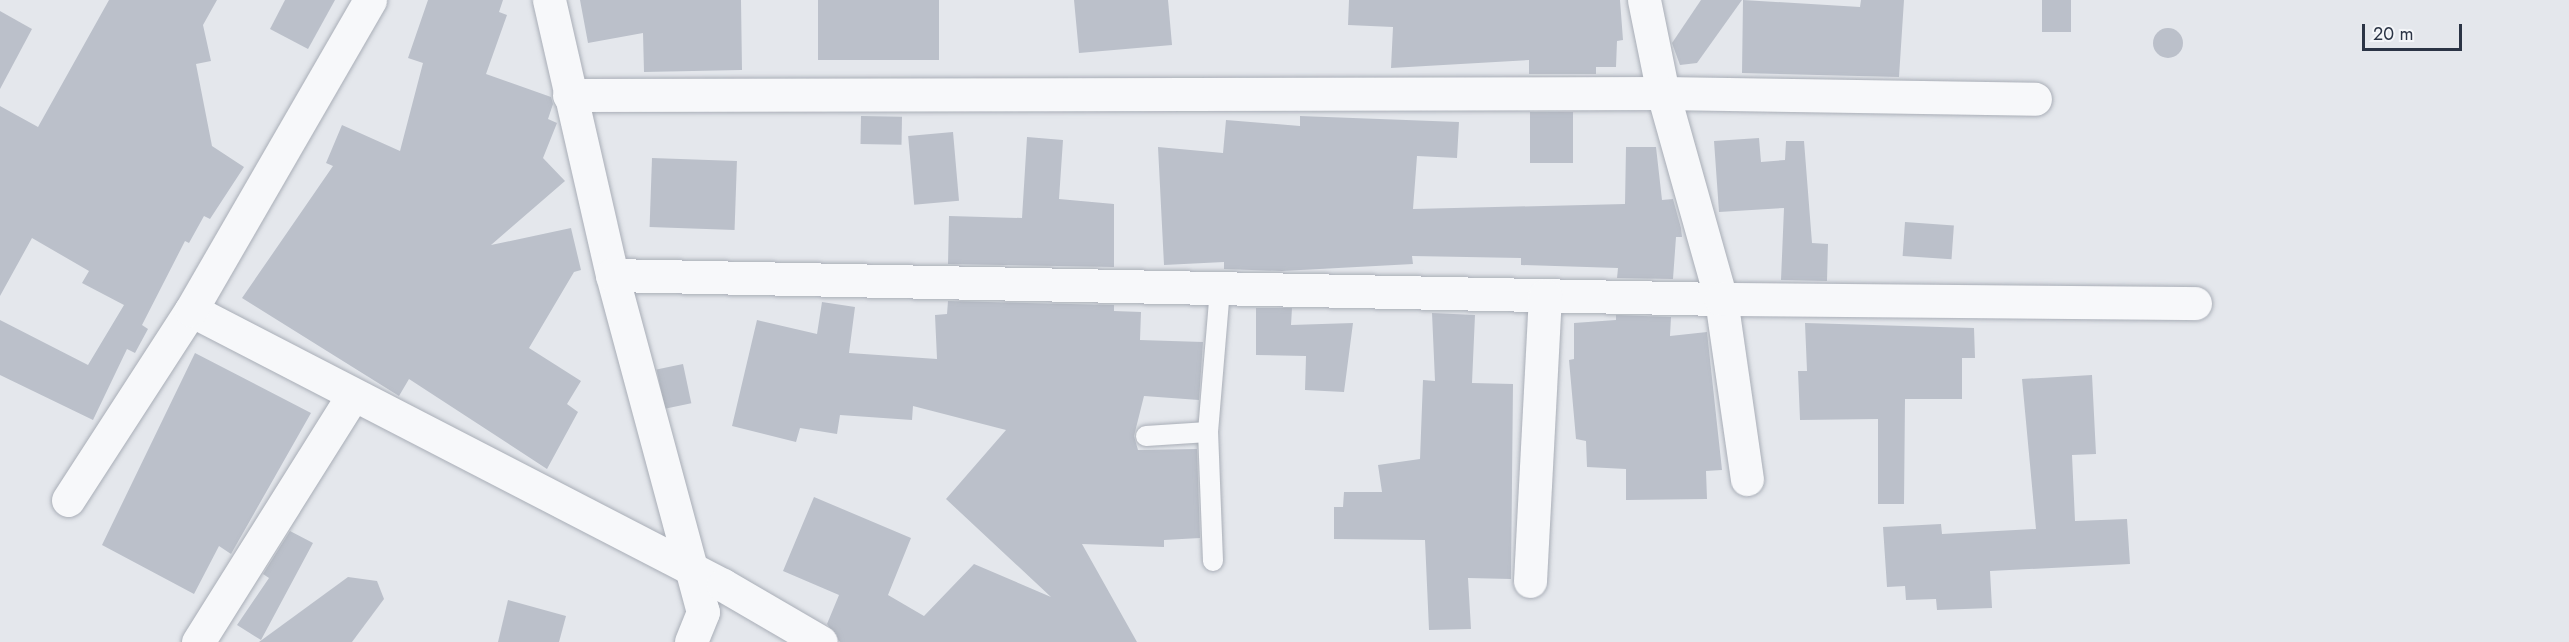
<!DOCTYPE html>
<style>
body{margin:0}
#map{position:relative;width:2569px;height:642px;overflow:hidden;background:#e4e7ec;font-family:Jost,sans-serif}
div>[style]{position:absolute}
.building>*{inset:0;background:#bbc0ca;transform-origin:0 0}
.round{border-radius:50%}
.roads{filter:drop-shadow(0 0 2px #a9aeb7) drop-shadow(0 0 2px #a9aeb7)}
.lane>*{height:20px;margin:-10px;padding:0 10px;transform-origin:10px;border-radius:10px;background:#f7f8fa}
.street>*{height:33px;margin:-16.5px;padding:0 16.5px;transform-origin:16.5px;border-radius:16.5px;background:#f7f8fa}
span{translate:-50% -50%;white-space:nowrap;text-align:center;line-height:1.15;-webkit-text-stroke:5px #f4f6f9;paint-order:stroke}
.scale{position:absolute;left:2362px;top:24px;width:100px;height:27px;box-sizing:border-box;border:3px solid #2b3445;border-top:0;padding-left:8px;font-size:18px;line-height:21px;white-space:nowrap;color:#2b3445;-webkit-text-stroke:4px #f4f6f9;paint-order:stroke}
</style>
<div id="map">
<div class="building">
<div style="clip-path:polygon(109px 0,217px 0,203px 25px,211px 61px,196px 64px,212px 146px,244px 167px,210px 219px,204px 216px,189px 243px,185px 241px,142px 325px,148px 329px,135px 353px,127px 349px,93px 420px,0 375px,0 320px,88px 365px,124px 305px,82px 283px,89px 271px,32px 238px,0 296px,0 106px,38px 127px)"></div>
<div style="clip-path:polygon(285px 0,335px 0,308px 49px,270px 29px)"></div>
<div style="clip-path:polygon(428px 0,503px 0,499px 12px,507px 15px,486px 74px,551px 97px,553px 104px,548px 119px,557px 123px,543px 158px,565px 181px,491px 245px,571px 228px,581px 270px,574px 272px,529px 348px,581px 381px,567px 404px,578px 412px,547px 469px,409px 379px,399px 396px,242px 298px,333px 166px,326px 163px,342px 125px,400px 151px,423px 63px,408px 58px)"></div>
<div style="clip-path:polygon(580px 0,741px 0,742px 70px,644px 72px,643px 33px,588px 43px)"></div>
<div style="left:818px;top:0;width:121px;height:60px"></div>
<div style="clip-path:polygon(1074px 0,1168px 0,1172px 45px,1079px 53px)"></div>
<div style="clip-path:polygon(1349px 0,1620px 0,1623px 40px,1617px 41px,1616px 67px,1596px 67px,1596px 74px,1529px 74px,1529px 60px,1391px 68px,1393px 27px,1348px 25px)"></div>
<div style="clip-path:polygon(1701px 0,1742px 0,1697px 63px,1680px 65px,1672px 43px)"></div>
<div style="clip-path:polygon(1743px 0,1860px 7px,1861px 0,1904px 0,1899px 77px,1742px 73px)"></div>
<div style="left:2042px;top:0;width:29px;height:32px"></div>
<div style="clip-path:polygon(0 11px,32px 29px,0 89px)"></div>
<div class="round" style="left:2153px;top:28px;width:30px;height:30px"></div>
<div style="left:1530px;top:112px;width:43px;height:51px"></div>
<div style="left:861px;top:116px;width:41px;height:28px;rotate:1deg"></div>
<div style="clip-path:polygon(1300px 116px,1459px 122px,1457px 158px,1417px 156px,1413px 209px,1625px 204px,1626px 147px,1656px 147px,1662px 200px,1673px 199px,1681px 228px,1682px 237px,1676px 237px,1673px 279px,1617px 278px,1618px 268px,1521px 265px,1521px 258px,1412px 256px,1413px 264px,1282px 271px,1224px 269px,1224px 262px,1164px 265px,1158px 147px,1223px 153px,1226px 120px,1300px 126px)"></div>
<div style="left:953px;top:132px;width:69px;height:45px;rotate:85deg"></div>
<div style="clip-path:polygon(1027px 137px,1063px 140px,1059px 199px,1114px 204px,1114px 267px,948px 264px,949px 216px,1022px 218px)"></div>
<div style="clip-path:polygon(1759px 138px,1761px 162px,1785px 160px,1786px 141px,1804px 141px,1812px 243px,1828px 244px,1827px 281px,1781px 280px,1784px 208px,1719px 212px,1714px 141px)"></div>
<div style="left:652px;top:158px;width:85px;height:69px;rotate:2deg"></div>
<div style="left:1905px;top:222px;width:49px;height:34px;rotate:4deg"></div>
<div style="clip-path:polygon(948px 301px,1114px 305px,1114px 311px,1141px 312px,1140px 340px,1203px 342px,1199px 400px,1144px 396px,1134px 436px,1138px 450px,1197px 449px,1200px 538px,1164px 540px,1164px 547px,1082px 544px,1137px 642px,840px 642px,827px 624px,839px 595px,783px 571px,814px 497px,911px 538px,888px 595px,924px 616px,974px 564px,1051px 597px,946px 499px,1006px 430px,913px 406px,912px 420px,840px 415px,837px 434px,800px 428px,796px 442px,732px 426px,757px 320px,817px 334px,822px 302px,855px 307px,849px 353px,937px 359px,935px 315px,947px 314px)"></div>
<div style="clip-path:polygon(1256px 308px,1292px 308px,1291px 325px,1353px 323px,1344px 392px,1305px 390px,1306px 356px,1256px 355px)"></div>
<div style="clip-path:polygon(1432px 313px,1475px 315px,1472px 383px,1513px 384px,1511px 579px,1468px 578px,1471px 629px,1429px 630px,1425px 540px,1334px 539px,1334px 507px,1343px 507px,1344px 492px,1382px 492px,1378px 465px,1420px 459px,1423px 380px,1435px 381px)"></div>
<div style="clip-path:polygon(1616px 315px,1671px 317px,1670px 336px,1707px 332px,1722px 470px,1706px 471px,1707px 499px,1626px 500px,1626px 469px,1587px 467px,1586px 441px,1576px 439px,1569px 360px,1574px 359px,1574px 323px,1616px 320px)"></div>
<div style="clip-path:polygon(1805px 323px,1974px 328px,1975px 358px,1962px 358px,1962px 399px,1905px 399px,1904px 504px,1878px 504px,1878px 419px,1800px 420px,1798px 371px,1807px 371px)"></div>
<div style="clip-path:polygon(195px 353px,311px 413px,231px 554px,219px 546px,194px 594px,102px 545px)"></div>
<div style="left:683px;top:364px;width:40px;height:27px;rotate:78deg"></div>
<div style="clip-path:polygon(2092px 375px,2096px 454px,2072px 455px,2075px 521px,2127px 519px,2130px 564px,1990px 571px,1992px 608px,1937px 610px,1936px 599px,1906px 600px,1905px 586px,1887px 587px,1883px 527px,1941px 524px,1942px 534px,2036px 529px,2022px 379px)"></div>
<div style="clip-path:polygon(290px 531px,313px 543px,261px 640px,237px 625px,269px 578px,263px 574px)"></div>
<div style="clip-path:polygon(348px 577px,377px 581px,384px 599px,352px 642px,259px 642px)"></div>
<div style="clip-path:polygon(508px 600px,566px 616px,559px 642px,498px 642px)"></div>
</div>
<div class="roads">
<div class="lane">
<div style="left:1146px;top:436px;width:62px;rotate:-3.7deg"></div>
<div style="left:1213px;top:561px;width:129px;rotate:-92.2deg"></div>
<div style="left:1208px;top:432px;width:144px;rotate:-85.2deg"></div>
</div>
<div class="street">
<div style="left:549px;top:0;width:282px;rotate:77.1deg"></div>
<div style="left:612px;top:275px;width:349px;rotate:74.9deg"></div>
<div style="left:703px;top:612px;width:32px;rotate:112deg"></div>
<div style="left:1644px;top:0;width:95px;rotate:78.5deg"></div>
<div style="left:1663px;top:93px;width:214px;rotate:74.3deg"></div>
<div style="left:1721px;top:299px;width:182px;rotate:81.8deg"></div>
<div style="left:569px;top:95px;width:1094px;rotate:-0.1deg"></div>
<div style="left:1663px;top:93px;width:372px;rotate:0.9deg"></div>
<div style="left:612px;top:275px;width:1109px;rotate:1.24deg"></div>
<div style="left:1721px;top:299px;width:474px;rotate:0.5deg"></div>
<div style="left:191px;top:310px;width:599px;rotate:27.34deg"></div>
<div style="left:723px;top:585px;width:113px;rotate:30.2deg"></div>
<div style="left:68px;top:500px;width:226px;rotate:-57.1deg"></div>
<div style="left:191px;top:310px;width:358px;rotate:-60deg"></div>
<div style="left:1530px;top:581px;width:286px;rotate:-87deg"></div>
<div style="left:198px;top:642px;width:292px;rotate:-57.9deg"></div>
</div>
</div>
<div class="scale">20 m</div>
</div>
